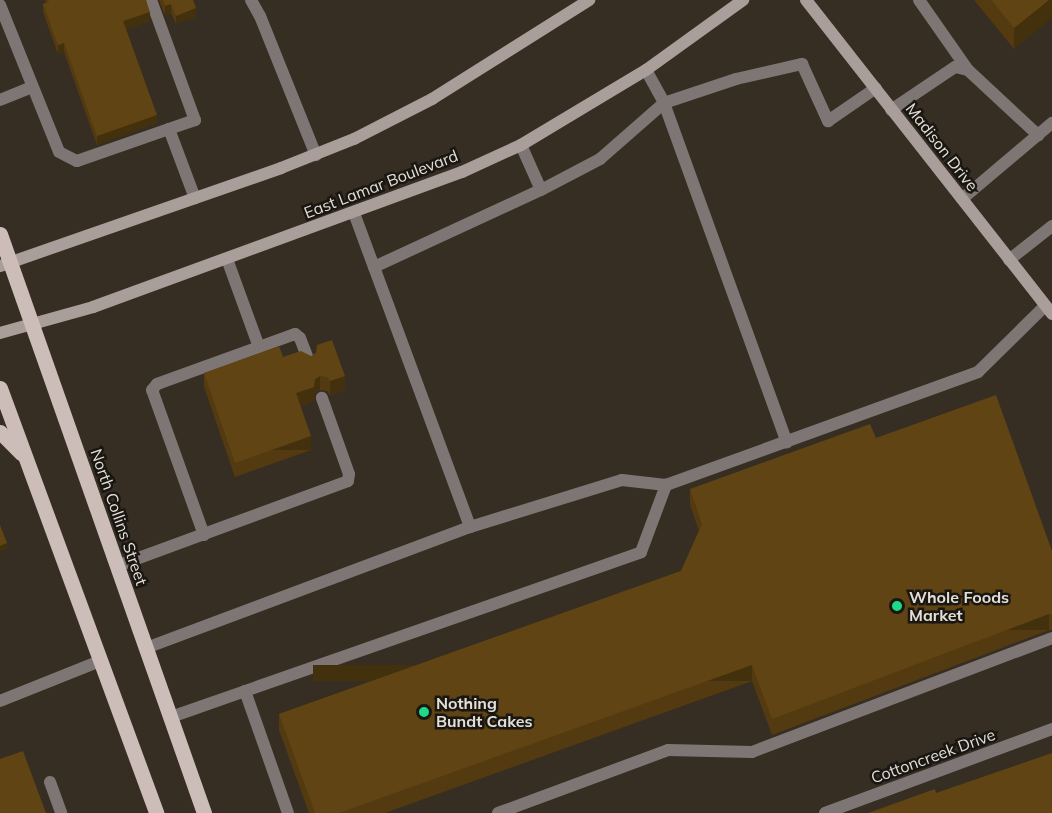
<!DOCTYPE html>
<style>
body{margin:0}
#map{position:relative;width:1052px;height:813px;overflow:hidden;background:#362e23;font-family:Mulish,sans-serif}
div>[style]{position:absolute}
.lane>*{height:12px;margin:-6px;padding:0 6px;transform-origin:6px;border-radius:6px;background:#7e7674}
.street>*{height:12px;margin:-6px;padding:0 6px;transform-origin:6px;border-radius:6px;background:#7e7674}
.secondary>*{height:12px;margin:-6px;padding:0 6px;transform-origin:6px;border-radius:6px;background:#aa9e9a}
.primary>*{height:15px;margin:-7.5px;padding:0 7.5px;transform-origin:7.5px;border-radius:7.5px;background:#ccbdb8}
.wall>*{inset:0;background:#533a10}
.shaded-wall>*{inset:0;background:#43300d;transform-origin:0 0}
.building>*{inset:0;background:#604413}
.dots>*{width:16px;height:16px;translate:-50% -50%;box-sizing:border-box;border:3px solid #1a1712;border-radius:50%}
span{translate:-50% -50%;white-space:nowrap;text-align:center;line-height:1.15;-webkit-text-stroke:5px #1a1712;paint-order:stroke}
.street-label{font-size:16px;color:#e4dfd7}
.poi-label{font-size:16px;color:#e4dfd7;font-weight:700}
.left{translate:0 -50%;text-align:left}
</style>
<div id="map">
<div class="lane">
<div style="left:151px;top:0;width:128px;rotate:69.9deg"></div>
<div style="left:195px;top:120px;width:28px;rotate:161deg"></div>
<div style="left:169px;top:129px;width:74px;rotate:69.4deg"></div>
<div style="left:919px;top:0;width:85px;rotate:55deg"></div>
<div style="left:0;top:5px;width:158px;rotate:68.1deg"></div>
<div style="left:59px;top:152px;width:20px;rotate:27deg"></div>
<div style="left:77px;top:161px;width:97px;rotate:-19.2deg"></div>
<div style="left:646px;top:70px;width:38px;rotate:61deg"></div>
<div style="left:664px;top:103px;width:361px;rotate:70.1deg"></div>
<div style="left:0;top:100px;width:35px;rotate:-22deg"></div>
<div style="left:891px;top:110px;width:77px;rotate:-33.9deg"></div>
<div style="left:955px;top:67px;width:13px;rotate:13deg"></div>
<div style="left:968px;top:70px;width:96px;rotate:42.9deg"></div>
<div style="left:521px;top:145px;width:49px;rotate:66deg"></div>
<div style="left:541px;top:190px;width:67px;rotate:-27.7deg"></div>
<div style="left:600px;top:159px;width:85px;rotate:-41.2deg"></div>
<div style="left:664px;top:103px;width:76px;rotate:-18.4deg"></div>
<div style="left:736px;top:79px;width:68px;rotate:-12.8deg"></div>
<div style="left:802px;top:64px;width:63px;rotate:65.5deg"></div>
<div style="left:828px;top:121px;width:58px;rotate:-34.5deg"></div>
<div style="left:962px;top:199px;width:118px;rotate:-40.2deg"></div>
<div style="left:354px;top:213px;width:335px;rotate:69.7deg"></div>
<div style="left:227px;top:259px;width:94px;rotate:70deg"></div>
<div style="left:1009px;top:260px;width:55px;rotate:-38.3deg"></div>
<div style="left:374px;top:267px;width:184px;rotate:-24.8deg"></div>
<div style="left:204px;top:535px;width:154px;rotate:-109.7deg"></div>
<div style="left:152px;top:390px;width:8px;rotate:-50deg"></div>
<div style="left:157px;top:384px;width:147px;rotate:-19.9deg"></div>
<div style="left:295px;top:334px;width:6px;rotate:39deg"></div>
<div style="left:300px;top:338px;width:26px;rotate:69deg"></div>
<div style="left:117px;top:566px;width:246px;rotate:-20.2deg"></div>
<div style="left:348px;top:481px;width:7px;rotate:-82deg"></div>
<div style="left:349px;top:474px;width:81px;rotate:-109.6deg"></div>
<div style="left:146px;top:648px;width:346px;rotate:-20.5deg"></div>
<div style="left:470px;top:527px;width:159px;rotate:-17.2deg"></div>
<div style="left:622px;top:480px;width:44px;rotate:6.5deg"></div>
<div style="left:245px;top:691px;width:129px;rotate:70.6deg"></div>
<div style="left:0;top:701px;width:108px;rotate:-21.8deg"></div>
<div style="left:171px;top:717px;width:498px;rotate:-19.3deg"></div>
<div style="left:641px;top:552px;width:72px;rotate:-69.5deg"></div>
<div style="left:666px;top:485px;width:332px;rotate:-19.9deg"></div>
<div style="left:978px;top:372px;width:94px;rotate:-44.6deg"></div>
<div style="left:50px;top:782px;width:33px;rotate:70deg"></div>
<div style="left:498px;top:813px;width:181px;rotate:-20.3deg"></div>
<div style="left:668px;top:750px;width:84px;rotate:1.4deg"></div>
<div style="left:752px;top:752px;width:321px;rotate:-20.8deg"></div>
<div style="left:825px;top:813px;width:242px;rotate:-20.3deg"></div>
</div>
<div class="street">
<div style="left:251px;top:0;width:18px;rotate:61deg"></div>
<div style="left:260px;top:16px;width:150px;rotate:68.1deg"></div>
</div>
<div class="secondary">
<div style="left:806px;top:0;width:399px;rotate:51.9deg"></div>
<div style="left:0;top:266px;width:298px;rotate:-19.2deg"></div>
<div style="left:281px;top:168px;width:79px;rotate:-21.7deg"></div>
<div style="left:354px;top:139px;width:88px;rotate:-27.1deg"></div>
<div style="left:432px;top:99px;width:186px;rotate:-32.2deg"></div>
<div style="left:0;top:333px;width:97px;rotate:-15.6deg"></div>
<div style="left:93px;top:307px;width:393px;rotate:-20.1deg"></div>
<div style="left:462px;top:172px;width:65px;rotate:-24.6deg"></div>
<div style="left:521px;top:145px;width:146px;rotate:-31deg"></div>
<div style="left:646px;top:70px;width:120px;rotate:-35.8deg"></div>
</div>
<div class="primary">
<div style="left:0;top:234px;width:614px;rotate:70.59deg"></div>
<div style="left:0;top:388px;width:453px;rotate:69.8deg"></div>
<div style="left:0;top:432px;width:30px;rotate:45deg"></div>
</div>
<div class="wall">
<div style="clip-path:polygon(45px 0,146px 0,150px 21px,126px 29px,157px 123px,97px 145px,64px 52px,58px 54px,43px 12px,43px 4px,46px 3px)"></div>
<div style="clip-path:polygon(159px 0,193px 0,196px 17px,176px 24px,171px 13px,165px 15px)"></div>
<div style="clip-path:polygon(974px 0,1052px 0,1014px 49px)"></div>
<div style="clip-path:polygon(283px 357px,345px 376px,345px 390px,330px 395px,327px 391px,320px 390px,315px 393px,314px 401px,300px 406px,311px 450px,235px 477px,204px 387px,204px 373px)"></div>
<div style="clip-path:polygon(876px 438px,1052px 551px,1052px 630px,1049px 630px,772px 735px,752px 681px,385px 813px,309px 813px,279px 730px,279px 714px,681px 571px,699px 531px,690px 505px,690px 489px)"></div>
</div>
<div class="shaded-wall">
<div style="clip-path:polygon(1049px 0,1052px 0,1052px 18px,1014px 49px,1014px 28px)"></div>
<div style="clip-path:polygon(171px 4px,171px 13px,165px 15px,165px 6px)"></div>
<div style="clip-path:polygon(196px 8px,196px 17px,176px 24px,176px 16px)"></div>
<div style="clip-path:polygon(150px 12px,150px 21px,123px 30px,123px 21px)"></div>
<div style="clip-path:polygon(64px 43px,64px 52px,58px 54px,58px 45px)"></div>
<div style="clip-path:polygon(157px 115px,157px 123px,97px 145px,97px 136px)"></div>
<div style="clip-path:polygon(320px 376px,320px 390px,315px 393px,314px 401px,296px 407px,296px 393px)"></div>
<div style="clip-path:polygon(345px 376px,345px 390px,330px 395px,330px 381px)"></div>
<div style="left:311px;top:436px;width:14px;height:81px;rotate:90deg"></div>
<div style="clip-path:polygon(7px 543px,7px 549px,0 551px,0 546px)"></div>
<div style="left:1049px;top:614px;width:16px;height:296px;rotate:90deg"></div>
<div style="left:752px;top:665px;width:16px;height:439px;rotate:90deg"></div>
</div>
<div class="building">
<div style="clip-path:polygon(48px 0,146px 0,150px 12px,123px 21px,157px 115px,97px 136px,64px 43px,58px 45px,43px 4px,49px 2px)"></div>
<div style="clip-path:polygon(163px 0,193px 0,196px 8px,176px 16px,171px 4px,165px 6px)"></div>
<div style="clip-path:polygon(991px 0,1049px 0,1014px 28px)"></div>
<div style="clip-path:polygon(332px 340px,345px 376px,330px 381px,327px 377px,320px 376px,315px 379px,314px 387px,296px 393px,311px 436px,235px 463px,204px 373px,279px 346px,283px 357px,301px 351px,311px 356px,316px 353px,317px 345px)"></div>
<div style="clip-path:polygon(996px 395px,1052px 551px,1052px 614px,1049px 614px,772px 719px,752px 665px,339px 813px,315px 813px,279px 714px,681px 571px,702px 524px,690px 489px,870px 424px,876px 438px)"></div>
<div style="clip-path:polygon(0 525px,7px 543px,0 546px)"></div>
<div style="clip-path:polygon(23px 751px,46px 813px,0 813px,0 759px)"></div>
<div style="clip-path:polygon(1052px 753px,1052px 813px,868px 813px,935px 789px,936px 793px)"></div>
</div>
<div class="dots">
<div style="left:897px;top:606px;background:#1dd988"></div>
<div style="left:424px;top:712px;background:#1dd988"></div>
</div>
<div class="street-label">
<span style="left:942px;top:147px;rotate:52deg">Madison Drive</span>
<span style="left:381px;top:184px;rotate:-21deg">East Lamar Boulevard</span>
<span style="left:119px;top:517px;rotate:71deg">North Collins Street</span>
<span style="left:933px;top:756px;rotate:-20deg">Cottoncreek Drive</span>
</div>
<div class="poi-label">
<span class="left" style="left:909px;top:606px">Whole Foods<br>Market</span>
<span class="left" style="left:436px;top:712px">Nothing<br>Bundt Cakes</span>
</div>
</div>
